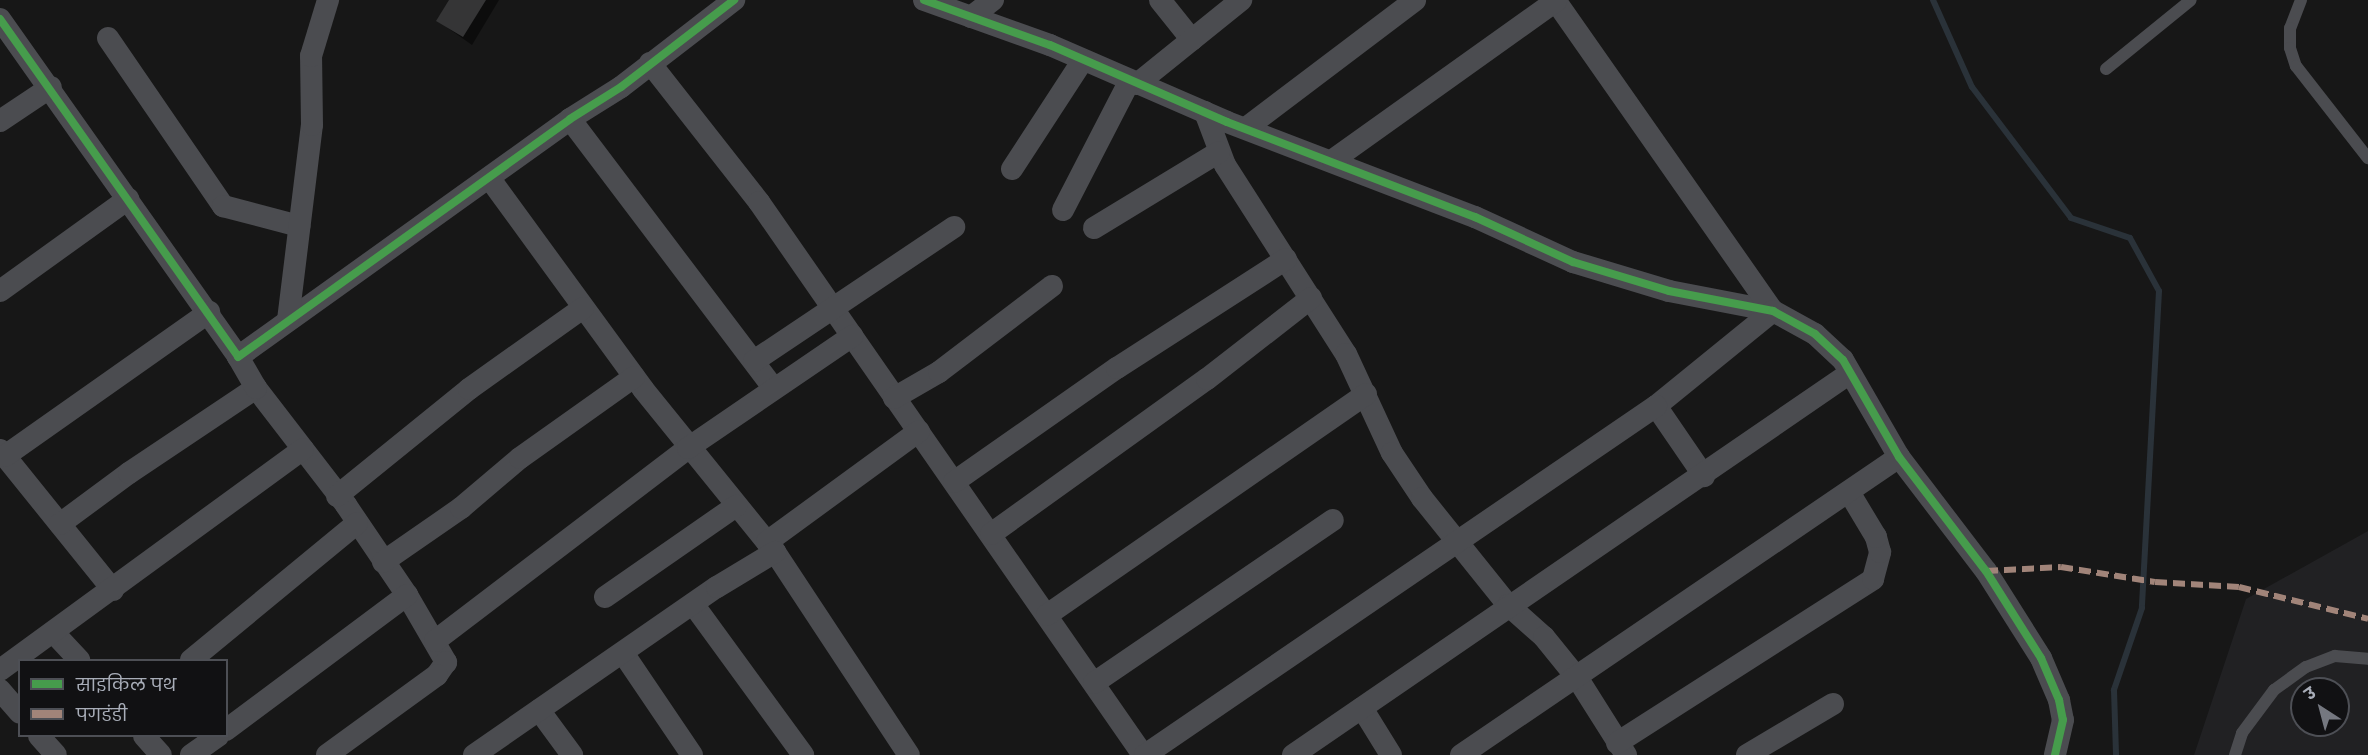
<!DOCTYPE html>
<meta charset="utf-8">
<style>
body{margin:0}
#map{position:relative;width:2368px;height:755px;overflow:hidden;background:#171717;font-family:Poppins,"Noto Sans Devanagari",sans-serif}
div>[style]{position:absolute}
.built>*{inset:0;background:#212123}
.shadow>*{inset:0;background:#0007}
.stream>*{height:6px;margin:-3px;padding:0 3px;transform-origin:3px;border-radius:3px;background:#2a3239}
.building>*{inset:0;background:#353536}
.service>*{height:12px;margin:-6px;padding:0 6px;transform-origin:6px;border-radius:6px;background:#4b4c50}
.minor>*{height:22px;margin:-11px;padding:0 11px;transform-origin:11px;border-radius:11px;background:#4b4c50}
.quiet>*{height:6px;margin-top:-3px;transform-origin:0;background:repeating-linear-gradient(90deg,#a18479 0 12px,transparent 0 18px)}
.cycleway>*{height:8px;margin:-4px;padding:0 4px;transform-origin:4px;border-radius:4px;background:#469c4c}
span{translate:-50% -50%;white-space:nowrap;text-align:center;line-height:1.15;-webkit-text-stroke:4.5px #111113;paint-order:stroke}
.legend{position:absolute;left:18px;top:659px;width:210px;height:78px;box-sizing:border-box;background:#111113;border:2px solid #4d4f55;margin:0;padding:8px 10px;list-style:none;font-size:18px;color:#a8adb8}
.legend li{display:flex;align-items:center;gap:12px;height:30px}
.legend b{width:30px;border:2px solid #4d4f55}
.north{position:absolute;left:2290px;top:677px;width:60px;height:60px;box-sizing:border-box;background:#111113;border:2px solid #4d4f55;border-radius:50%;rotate:324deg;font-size:16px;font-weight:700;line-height:24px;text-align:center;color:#a8adb8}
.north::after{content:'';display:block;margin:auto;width:21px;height:27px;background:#757880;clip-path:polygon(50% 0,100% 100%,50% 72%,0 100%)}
</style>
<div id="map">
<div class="built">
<div style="clip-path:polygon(evenodd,2368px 531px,2368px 755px,2194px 755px,2246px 599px,2368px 531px,2302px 689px,2338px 689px,2338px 725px,2302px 725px,2302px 689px)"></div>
</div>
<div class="shadow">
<div style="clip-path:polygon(451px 0,499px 0,472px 45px,438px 21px)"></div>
</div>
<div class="stream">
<div style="left:1933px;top:0;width:95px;rotate:65.9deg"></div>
<div style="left:1972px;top:87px;width:164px;rotate:52.9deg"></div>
<div style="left:2071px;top:218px;width:62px;rotate:18.7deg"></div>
<div style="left:2130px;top:238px;width:60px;rotate:61.3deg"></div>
<div style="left:2159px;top:291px;width:317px;rotate:93.1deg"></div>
<div style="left:2142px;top:608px;width:87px;rotate:108.9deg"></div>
<div style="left:2114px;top:690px;width:65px;rotate:88.2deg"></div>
</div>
<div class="building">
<div style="clip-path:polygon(449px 0,486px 0,463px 37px,436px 21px)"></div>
</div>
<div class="service">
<div style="left:2301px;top:0;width:30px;rotate:111deg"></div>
<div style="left:2290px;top:28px;width:20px;rotate:90deg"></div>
<div style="left:2290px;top:48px;width:19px;rotate:72deg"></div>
<div style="left:2296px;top:66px;width:117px;rotate:52deg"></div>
<div style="left:2106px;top:69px;width:109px;rotate:-39.1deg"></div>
<div style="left:2235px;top:755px;width:23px;rotate:-72deg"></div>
<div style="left:2242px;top:733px;width:54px;rotate:-53.3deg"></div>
<div style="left:2274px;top:690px;width:39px;rotate:-36deg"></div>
<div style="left:2306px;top:667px;width:31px;rotate:-21deg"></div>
<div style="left:2335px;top:656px;width:33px;rotate:5deg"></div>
</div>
<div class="minor">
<div style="left:924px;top:0;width:134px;rotate:19.7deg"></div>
<div style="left:1050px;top:45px;width:193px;rotate:23.5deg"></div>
<div style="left:1227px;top:122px;width:266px;rotate:21deg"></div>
<div style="left:1475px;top:217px;width:108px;rotate:24.7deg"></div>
<div style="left:1573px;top:262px;width:100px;rotate:16.8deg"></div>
<div style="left:1669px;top:291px;width:106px;rotate:10.9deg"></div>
<div style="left:1773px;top:311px;width:48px;rotate:28.7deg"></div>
<div style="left:1815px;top:334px;width:38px;rotate:43deg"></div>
<div style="left:1843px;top:360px;width:112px;rotate:60deg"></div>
<div style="left:1899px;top:457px;width:143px;rotate:52.7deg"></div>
<div style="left:1986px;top:571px;width:103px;rotate:57.7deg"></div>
<div style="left:2041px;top:658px;width:46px;rotate:66.8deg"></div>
<div style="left:2059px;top:700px;width:20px;rotate:79deg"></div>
<div style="left:2063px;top:720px;width:36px;rotate:103deg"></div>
<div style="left:1160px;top:0;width:51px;rotate:51.3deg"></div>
<div style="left:1555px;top:0;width:380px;rotate:55deg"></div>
<div style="left:1773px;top:311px;width:151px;rotate:140.9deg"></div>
<div style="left:1656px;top:406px;width:85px;rotate:55.6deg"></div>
<div style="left:971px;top:17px;width:28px;rotate:-38deg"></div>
<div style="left:0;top:19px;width:413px;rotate:54.8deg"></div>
<div style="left:238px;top:357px;width:408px;rotate:-35.6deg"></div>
<div style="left:570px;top:119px;width:60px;rotate:-32.1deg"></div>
<div style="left:621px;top:87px;width:143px;rotate:-37.6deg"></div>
<div style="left:108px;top:38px;width:204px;rotate:55.6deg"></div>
<div style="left:223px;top:206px;width:79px;rotate:14.7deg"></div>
<div style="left:650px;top:63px;width:177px;rotate:51.9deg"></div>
<div style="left:759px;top:202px;width:673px;rotate:55.22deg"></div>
<div style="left:1137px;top:84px;width:134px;rotate:-38.9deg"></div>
<div style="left:1205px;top:112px;width:57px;rotate:69.3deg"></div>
<div style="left:1225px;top:165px;width:224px;rotate:57.4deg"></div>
<div style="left:1346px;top:354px;width:109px;rotate:65.1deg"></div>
<div style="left:1392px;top:453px;width:54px;rotate:56.3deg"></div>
<div style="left:1422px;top:498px;width:137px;rotate:51.2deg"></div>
<div style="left:1508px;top:605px;width:48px;rotate:41.6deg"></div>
<div style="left:1544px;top:637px;width:54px;rotate:51deg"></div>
<div style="left:1578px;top:679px;width:90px;rotate:57.7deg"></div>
<div style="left:570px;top:119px;width:338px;rotate:52.9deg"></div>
<div style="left:0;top:121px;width:61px;rotate:-33.7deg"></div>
<div style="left:1246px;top:128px;width:212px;rotate:-37.1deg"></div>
<div style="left:1333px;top:160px;width:274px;rotate:-35.5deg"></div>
<div style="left:1012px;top:169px;width:130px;rotate:-56.9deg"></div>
<div style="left:490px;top:179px;width:260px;rotate:53.9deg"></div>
<div style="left:643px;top:389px;width:210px;rotate:51deg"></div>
<div style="left:775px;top:552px;width:243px;rotate:56.6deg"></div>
<div style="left:1063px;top:210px;width:146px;rotate:-62.7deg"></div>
<div style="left:1094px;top:228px;width:146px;rotate:-31.3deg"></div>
<div style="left:0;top:291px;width:158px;rotate:-35.7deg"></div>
<div style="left:288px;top:320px;width:196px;rotate:-83deg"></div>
<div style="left:312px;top:125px;width:69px;rotate:-90.8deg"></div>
<div style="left:311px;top:56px;width:59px;rotate:-73.1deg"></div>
<div style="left:754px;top:361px;width:241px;rotate:-33.8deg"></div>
<div style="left:256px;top:388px;width:148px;rotate:52.4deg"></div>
<div style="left:346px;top:505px;width:109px;rotate:55.9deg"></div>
<div style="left:407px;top:595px;width:78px;rotate:59.8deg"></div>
<div style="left:446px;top:662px;width:16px;rotate:125deg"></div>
<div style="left:437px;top:675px;width:136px;rotate:144deg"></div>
<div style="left:894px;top:398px;width:52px;rotate:-30deg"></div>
<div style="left:939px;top:372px;width:142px;rotate:-37.3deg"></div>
<div style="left:0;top:450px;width:180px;rotate:51.1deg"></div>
<div style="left:5px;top:456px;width:250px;rotate:-35.2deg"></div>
<div style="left:954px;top:482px;width:199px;rotate:-35deg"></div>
<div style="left:1117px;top:368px;width:201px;rotate:-32.8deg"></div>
<div style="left:337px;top:496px;width:170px;rotate:-39deg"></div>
<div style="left:469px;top:389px;width:140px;rotate:-35.4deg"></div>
<div style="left:60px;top:524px;width:86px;rotate:-36.5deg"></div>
<div style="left:129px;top:473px;width:153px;rotate:-33.8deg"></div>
<div style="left:256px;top:388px;width:36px;rotate:-120deg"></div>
<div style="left:991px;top:534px;width:266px;rotate:-35.7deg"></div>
<div style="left:1207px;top:379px;width:132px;rotate:-37.9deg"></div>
<div style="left:767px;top:542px;width:188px;rotate:-36.1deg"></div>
<div style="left:383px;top:562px;width:95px;rotate:-34.7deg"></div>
<div style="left:461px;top:508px;width:77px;rotate:-40.3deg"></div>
<div style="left:520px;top:458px;width:140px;rotate:-35.4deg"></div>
<div style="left:605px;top:597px;width:160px;rotate:-34.8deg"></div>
<div style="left:693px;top:604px;width:187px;rotate:53.9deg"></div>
<div style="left:1047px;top:615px;width:388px;rotate:-34.7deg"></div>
<div style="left:54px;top:633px;width:37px;rotate:47deg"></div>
<div style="left:435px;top:641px;width:318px;rotate:-37.3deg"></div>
<div style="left:688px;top:448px;width:199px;rotate:-34.3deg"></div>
<div style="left:623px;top:653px;width:123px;rotate:55.9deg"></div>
<div style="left:191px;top:660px;width:215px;rotate:-39.5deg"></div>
<div style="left:0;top:670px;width:375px;rotate:-36.1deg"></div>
<div style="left:1094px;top:683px;width:289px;rotate:-34.3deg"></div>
<div style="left:0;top:690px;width:30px;rotate:49deg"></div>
<div style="left:1362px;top:708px;width:55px;rotate:58.3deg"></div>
<div style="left:539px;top:710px;width:56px;rotate:53.7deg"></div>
<div style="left:226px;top:730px;width:226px;rotate:-36.7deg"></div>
<div style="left:39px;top:736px;width:25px;rotate:48deg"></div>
<div style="left:144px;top:736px;width:25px;rotate:48deg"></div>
<div style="left:1617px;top:743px;width:304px;rotate:-32.6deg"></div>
<div style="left:1873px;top:579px;width:28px;rotate:-75deg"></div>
<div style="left:1880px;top:552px;width:16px;rotate:-105deg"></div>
<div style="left:1876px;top:537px;width:52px;rotate:-121deg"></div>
<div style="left:191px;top:755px;width:33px;rotate:-35deg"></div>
<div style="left:474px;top:755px;width:295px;rotate:-34.7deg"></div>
<div style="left:717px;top:587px;width:68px;rotate:-31.1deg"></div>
<div style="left:1145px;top:755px;width:619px;rotate:-34.33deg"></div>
<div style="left:1293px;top:755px;width:675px;rotate:-34.44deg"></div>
<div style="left:1461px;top:755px;width:530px;rotate:-34.23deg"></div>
<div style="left:1747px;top:755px;width:100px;rotate:-30.7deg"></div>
</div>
<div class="quiet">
<div style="left:1986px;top:571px;width:75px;rotate:-3.1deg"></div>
<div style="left:2061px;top:567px;width:95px;rotate:9.1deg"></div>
<div style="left:2155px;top:582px;width:84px;rotate:3.4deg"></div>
<div style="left:2239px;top:587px;width:133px;rotate:13.9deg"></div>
</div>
<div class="cycleway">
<div style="left:924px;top:0;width:134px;rotate:19.7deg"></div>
<div style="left:1050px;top:45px;width:193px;rotate:23.5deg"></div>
<div style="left:1227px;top:122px;width:266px;rotate:21deg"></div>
<div style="left:1475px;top:217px;width:108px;rotate:24.7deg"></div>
<div style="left:1573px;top:262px;width:100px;rotate:16.8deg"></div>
<div style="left:1669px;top:291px;width:106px;rotate:10.9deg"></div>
<div style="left:1773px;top:311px;width:48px;rotate:28.7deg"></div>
<div style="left:1815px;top:334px;width:38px;rotate:43deg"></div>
<div style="left:1843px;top:360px;width:112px;rotate:60deg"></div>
<div style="left:1899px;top:457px;width:143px;rotate:52.7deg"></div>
<div style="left:1986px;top:571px;width:103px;rotate:57.7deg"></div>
<div style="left:2041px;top:658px;width:46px;rotate:66.8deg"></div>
<div style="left:2059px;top:700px;width:20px;rotate:79deg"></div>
<div style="left:2063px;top:720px;width:36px;rotate:103deg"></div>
<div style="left:0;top:19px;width:413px;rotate:54.8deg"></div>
<div style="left:238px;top:357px;width:408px;rotate:-35.6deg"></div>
<div style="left:570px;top:119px;width:60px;rotate:-32.1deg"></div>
<div style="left:621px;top:87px;width:143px;rotate:-37.6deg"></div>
</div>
<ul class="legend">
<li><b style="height:8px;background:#469c4c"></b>साइकिल पथ</li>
<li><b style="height:8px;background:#a18479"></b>पगडंडी</li>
</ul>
<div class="north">उ</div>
</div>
